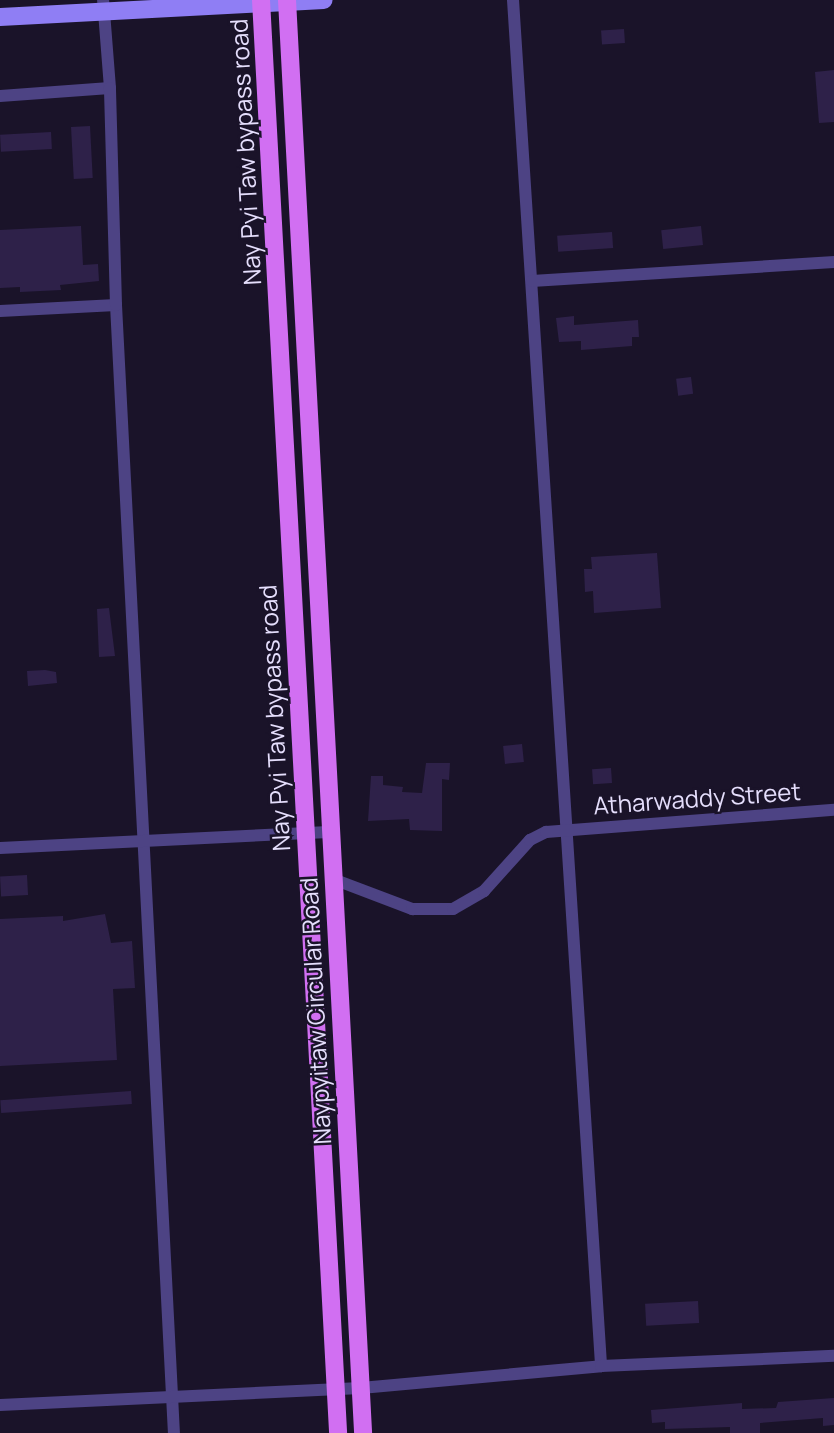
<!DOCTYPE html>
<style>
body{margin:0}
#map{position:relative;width:834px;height:1433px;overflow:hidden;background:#1a1329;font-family:Manrope,sans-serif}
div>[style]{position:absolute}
.building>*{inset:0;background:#2e2149;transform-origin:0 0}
.street>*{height:12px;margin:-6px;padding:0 6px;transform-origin:6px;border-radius:6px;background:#4d4384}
.secondary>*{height:18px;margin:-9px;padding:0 9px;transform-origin:9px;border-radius:9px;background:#8f7ef4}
.primary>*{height:18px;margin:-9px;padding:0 9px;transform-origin:9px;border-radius:9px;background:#d16ff2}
span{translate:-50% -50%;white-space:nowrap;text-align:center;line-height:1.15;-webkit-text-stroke:5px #1a1329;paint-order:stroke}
.street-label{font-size:24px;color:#e5defc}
</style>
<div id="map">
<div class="building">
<div style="left:624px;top:29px;width:14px;height:23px;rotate:86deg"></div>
<div style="clip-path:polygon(834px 70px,834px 122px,819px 123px,815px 72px)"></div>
<div style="left:90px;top:126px;width:52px;height:19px;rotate:87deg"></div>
<div style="left:51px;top:132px;width:17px;height:51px;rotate:87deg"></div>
<div style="clip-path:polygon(81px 226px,83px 265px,98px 264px,99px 281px,60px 285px,61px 290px,20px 292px,20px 287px,0 288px,0 230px)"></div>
<div style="left:701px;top:226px;width:19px;height:40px;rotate:84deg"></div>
<div style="left:612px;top:232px;width:16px;height:55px;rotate:86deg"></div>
<div style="clip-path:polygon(574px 316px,574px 325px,638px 320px,639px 337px,632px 337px,632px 346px,581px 350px,581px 341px,559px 342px,556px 318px)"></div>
<div style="left:691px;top:377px;width:17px;height:15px;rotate:83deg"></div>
<div style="clip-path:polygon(657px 553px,661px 608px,594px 613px,593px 591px,585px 592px,584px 569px,592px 569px,591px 557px)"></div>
<div style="clip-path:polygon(109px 608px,115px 656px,99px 657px,97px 609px)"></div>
<div style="clip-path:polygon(45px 670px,56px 672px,57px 683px,28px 686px,27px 671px)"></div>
<div style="left:522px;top:744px;width:18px;height:19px;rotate:84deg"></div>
<div style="clip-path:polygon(426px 763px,450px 763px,449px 780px,442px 779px,442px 831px,410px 830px,409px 819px,368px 821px,371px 776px,383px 776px,383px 785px,403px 787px,402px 792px,422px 793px)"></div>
<div style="left:611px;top:768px;width:15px;height:19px;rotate:86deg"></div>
<div style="left:27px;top:875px;width:20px;height:27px;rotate:87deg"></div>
<div style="clip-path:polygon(105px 914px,111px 943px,132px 941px,135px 988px,113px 989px,117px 1060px,0 1066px,0 919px,63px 916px,63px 921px)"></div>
<div style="left:131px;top:1091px;width:13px;height:131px;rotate:86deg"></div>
<div style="left:698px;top:1301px;width:22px;height:53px;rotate:87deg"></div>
<div style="clip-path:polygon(834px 1398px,834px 1425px,823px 1426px,823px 1418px,760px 1423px,760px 1433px,730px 1433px,730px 1427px,665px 1429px,665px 1422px,652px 1423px,651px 1410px,742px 1403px,742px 1409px,776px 1408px,778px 1402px)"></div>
</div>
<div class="street">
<div style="left:513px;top:0;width:1369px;rotate:86.31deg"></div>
<div style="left:0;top:96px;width:110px;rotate:-4.2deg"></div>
<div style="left:110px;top:88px;width:88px;rotate:-94.5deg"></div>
<div style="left:532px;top:281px;width:303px;rotate:-3.6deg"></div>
<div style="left:116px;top:305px;width:1129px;rotate:87.06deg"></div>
<div style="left:0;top:311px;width:116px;rotate:-3deg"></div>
<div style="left:116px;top:305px;width:217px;rotate:-91.6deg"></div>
<div style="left:0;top:848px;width:329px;rotate:-2.8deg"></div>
<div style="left:333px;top:879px;width:85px;rotate:20.8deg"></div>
<div style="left:412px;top:909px;width:41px"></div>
<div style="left:453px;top:909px;width:36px;rotate:-30deg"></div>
<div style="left:484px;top:891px;width:69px;rotate:-48deg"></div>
<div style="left:530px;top:840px;width:18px;rotate:-27deg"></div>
<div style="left:546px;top:832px;width:289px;rotate:-4.4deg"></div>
<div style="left:0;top:1405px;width:361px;rotate:-2.7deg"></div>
<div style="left:361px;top:1388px;width:241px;rotate:-5.2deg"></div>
<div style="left:601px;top:1366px;width:233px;rotate:-2.5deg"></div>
</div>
<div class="secondary">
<div style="left:0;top:17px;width:324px;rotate:-3deg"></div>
</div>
<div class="primary">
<div style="left:261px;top:0;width:1435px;rotate:86.92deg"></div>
<div style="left:287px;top:0;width:1435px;rotate:86.96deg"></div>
</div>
<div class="street-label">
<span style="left:245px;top:152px;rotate:-93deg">Nay Pyi Taw bypass road</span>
<span style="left:274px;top:718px;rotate:-93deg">Nay Pyi Taw bypass road</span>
<span style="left:697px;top:798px;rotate:-4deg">Atharwaddy Street</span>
<span style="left:315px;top:1011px;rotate:-93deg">Naypyitaw Circular Road</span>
</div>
</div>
